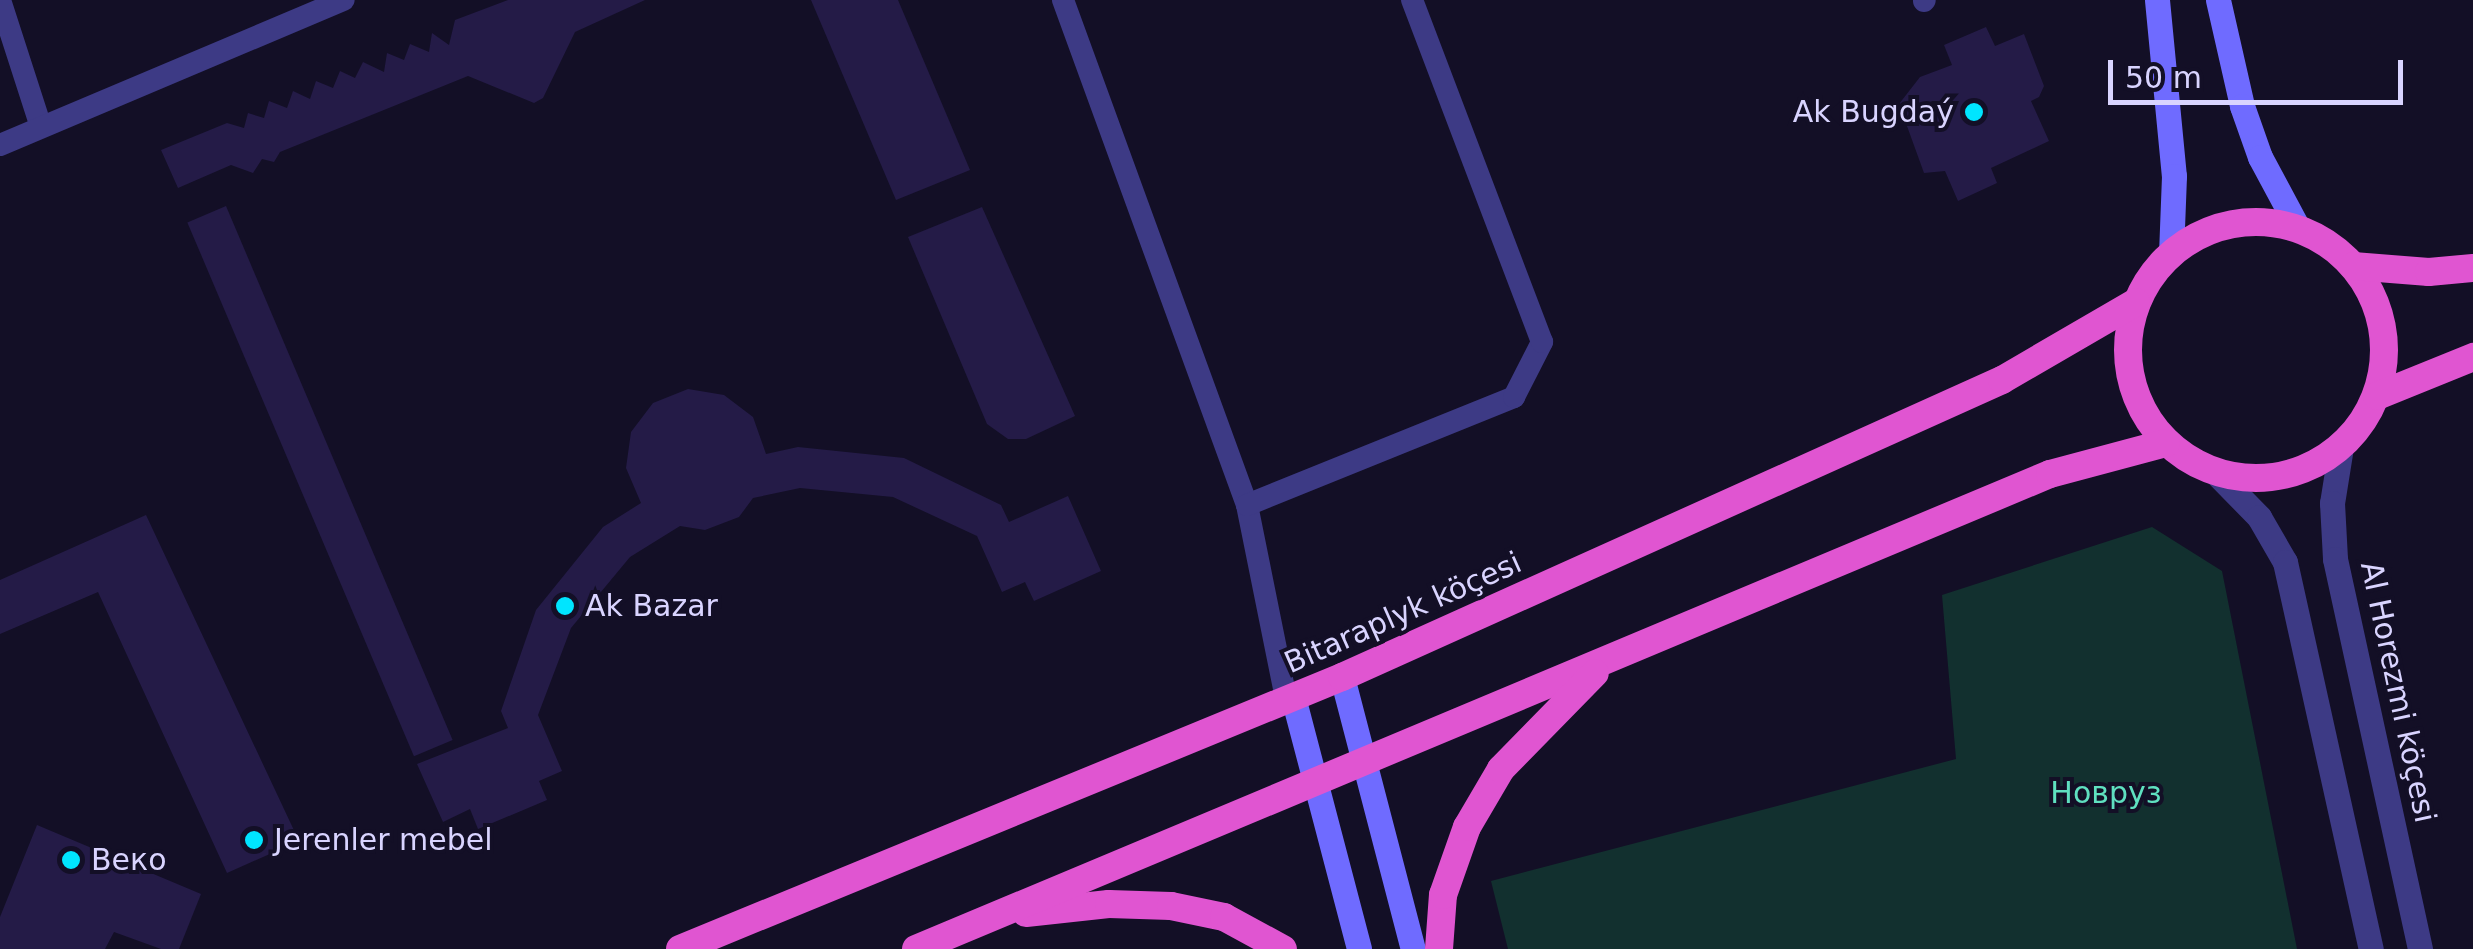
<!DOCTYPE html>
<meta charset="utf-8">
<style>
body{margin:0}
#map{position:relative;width:2473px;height:949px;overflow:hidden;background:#130f26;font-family:"DejaVu Sans",sans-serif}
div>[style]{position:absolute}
.green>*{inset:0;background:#12302f}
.building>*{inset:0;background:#241b47;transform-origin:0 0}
.service>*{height:22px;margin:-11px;padding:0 11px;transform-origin:11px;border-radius:11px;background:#3d3a85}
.tertiary>*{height:25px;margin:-12.5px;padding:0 12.5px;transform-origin:12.5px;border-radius:12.5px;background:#3d3a85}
.secondary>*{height:25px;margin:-12.5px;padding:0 12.5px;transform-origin:12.5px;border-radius:12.5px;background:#6f6bff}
.trunk>*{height:28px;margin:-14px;padding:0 14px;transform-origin:14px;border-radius:14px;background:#e055d1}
.trunk>.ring{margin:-14px;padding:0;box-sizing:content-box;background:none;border:28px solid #e055d1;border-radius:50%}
.dots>*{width:28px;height:28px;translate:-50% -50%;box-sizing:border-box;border:5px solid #130f26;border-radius:50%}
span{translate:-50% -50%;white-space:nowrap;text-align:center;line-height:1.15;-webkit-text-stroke:8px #130f26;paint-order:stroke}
.poi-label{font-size:30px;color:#d9d4ff}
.right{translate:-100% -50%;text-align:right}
.left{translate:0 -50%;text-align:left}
.street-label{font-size:30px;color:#d9d4ff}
.park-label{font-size:30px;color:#5fe0c0}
.scale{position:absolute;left:2108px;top:60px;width:295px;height:45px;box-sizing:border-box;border:5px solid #d9d4ff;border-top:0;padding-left:12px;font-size:30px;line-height:35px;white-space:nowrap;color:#d9d4ff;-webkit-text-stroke:8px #130f26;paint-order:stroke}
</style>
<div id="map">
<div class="green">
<div style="clip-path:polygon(2152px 527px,2222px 571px,2297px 949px,1508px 949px,1491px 881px,1956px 759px,1942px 595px)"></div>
</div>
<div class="building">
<div style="clip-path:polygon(508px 0,645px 0,575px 32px,543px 98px,534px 103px,468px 76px,280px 152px,274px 162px,262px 159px,253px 173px,231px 165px,178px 188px,161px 150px,227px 123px,244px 128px,248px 113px,264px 118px,269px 101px,287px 108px,293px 91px,310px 99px,316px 81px,333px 88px,340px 71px,355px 78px,363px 62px,384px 72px,387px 53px,404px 60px,410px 44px,429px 52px,432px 33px,449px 45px,455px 20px)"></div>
<div style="clip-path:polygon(811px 0,898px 0,970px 170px,896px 200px)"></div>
<div style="clip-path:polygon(1986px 27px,1995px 46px,2024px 34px,2044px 86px,2039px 97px,2031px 101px,2049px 141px,1991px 168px,1997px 183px,1958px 201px,1945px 171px,1924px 173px,1899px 104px,1920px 77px,1952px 65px,1944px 45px)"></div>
<div style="left:226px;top:206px;width:580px;height:42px;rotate:67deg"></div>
<div style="clip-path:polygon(982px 207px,1075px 416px,1026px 439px,1008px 439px,987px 424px,908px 237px)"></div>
<div style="clip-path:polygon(688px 389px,724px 395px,753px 417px,766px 454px,798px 447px,904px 458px,1001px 505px,1009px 522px,1068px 496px,1101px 571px,1034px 601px,1025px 582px,1002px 592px,977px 536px,893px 497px,800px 488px,753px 498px,739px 517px,705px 530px,680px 526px,630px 557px,571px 628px,538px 715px,562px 771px,539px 781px,547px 800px,478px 829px,470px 809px,443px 822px,417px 764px,508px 728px,501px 711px,536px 610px,603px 527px,641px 503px,626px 468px,631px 432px,653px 403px)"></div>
<div style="clip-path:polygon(146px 515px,299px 841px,227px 873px,98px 592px,0 634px,0 580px)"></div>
<div style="clip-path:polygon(37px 825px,201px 894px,179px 949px,161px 949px,114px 932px,105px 949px,0 949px,0 917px)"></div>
</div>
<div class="service">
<div style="left:0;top:0;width:133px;rotate:72.1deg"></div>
<div style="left:1063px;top:0;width:537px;rotate:69.98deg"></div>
<div style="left:1247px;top:505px;width:198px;rotate:78.6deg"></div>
<div style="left:1924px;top:1px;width:1px;rotate:-45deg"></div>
<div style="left:0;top:145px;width:373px;rotate:-22.9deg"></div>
<div style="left:1247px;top:505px;width:288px;rotate:-22deg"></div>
<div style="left:1514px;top:397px;width:62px;rotate:-63deg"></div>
<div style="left:1542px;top:342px;width:366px;rotate:-110.8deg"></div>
</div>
<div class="tertiary">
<div style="left:2341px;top:447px;width:57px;rotate:99.1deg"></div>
<div style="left:2332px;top:503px;width:56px;rotate:86.9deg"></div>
<div style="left:2335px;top:559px;width:399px;rotate:77.7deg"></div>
<div style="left:2215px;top:472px;width:63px;rotate:45.6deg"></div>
<div style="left:2259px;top:517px;width:52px;rotate:60deg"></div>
<div style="left:2285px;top:562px;width:396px;rotate:77.5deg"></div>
</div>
<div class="secondary">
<div style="left:2157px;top:0;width:177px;rotate:84.5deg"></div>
<div style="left:2174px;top:176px;width:77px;rotate:92.2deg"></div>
<div style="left:2218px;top:0;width:109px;rotate:77.2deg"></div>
<div style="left:2242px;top:106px;width:54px;rotate:70.6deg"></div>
<div style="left:2260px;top:157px;width:81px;rotate:61.8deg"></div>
<div style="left:1342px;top:677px;width:281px;rotate:75.4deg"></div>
<div style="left:1293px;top:697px;width:260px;rotate:75.3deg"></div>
</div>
<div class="trunk">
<div class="ring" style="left:2128px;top:222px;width:228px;height:228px"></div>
<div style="left:2353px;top:266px;width:76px;rotate:4.5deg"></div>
<div style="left:2429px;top:272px;width:44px;rotate:-5.2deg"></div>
<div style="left:2377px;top:396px;width:104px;rotate:-22.1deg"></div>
<div style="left:1026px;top:913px;width:83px;rotate:-6.2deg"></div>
<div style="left:1109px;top:904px;width:62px;rotate:1.8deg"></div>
<div style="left:1171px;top:906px;width:54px;rotate:11.7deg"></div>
<div style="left:1224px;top:917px;width:67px;rotate:28.5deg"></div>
<div style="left:680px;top:949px;width:716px;rotate:-22.34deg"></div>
<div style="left:1342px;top:677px;width:724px;rotate:-24.23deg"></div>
<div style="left:2002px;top:380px;width:155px;rotate:-30.2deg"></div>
<div style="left:916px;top:949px;width:1229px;rotate:-22.73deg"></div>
<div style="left:2050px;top:474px;width:120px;rotate:-15deg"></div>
<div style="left:1439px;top:949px;width:54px;rotate:-85.8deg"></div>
<div style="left:1443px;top:895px;width:72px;rotate:-70.6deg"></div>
<div style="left:1467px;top:827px;width:67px;rotate:-59.6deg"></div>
<div style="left:1501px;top:769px;width:134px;rotate:-45.6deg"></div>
</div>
<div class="dots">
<div style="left:1974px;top:112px;background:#00e5ff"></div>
<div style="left:565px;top:606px;background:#00e5ff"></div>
<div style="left:254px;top:840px;background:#00e5ff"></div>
<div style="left:71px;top:860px;background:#00e5ff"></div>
</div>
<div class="poi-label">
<span class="right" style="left:1954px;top:112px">Ak Bugdaý</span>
<span class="left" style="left:585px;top:606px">Ak Bazar</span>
<span class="left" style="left:274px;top:840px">Jerenler mebel</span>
<span class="left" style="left:91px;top:860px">Веко</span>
</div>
<div class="street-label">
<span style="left:1403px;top:613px;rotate:-24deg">Bitaraplyk köçesi</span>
<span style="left:2398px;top:692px;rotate:78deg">Al Horezmi köçesi</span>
</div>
<div class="park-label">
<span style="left:2106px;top:793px">Новруз</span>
</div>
<div class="scale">50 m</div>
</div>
